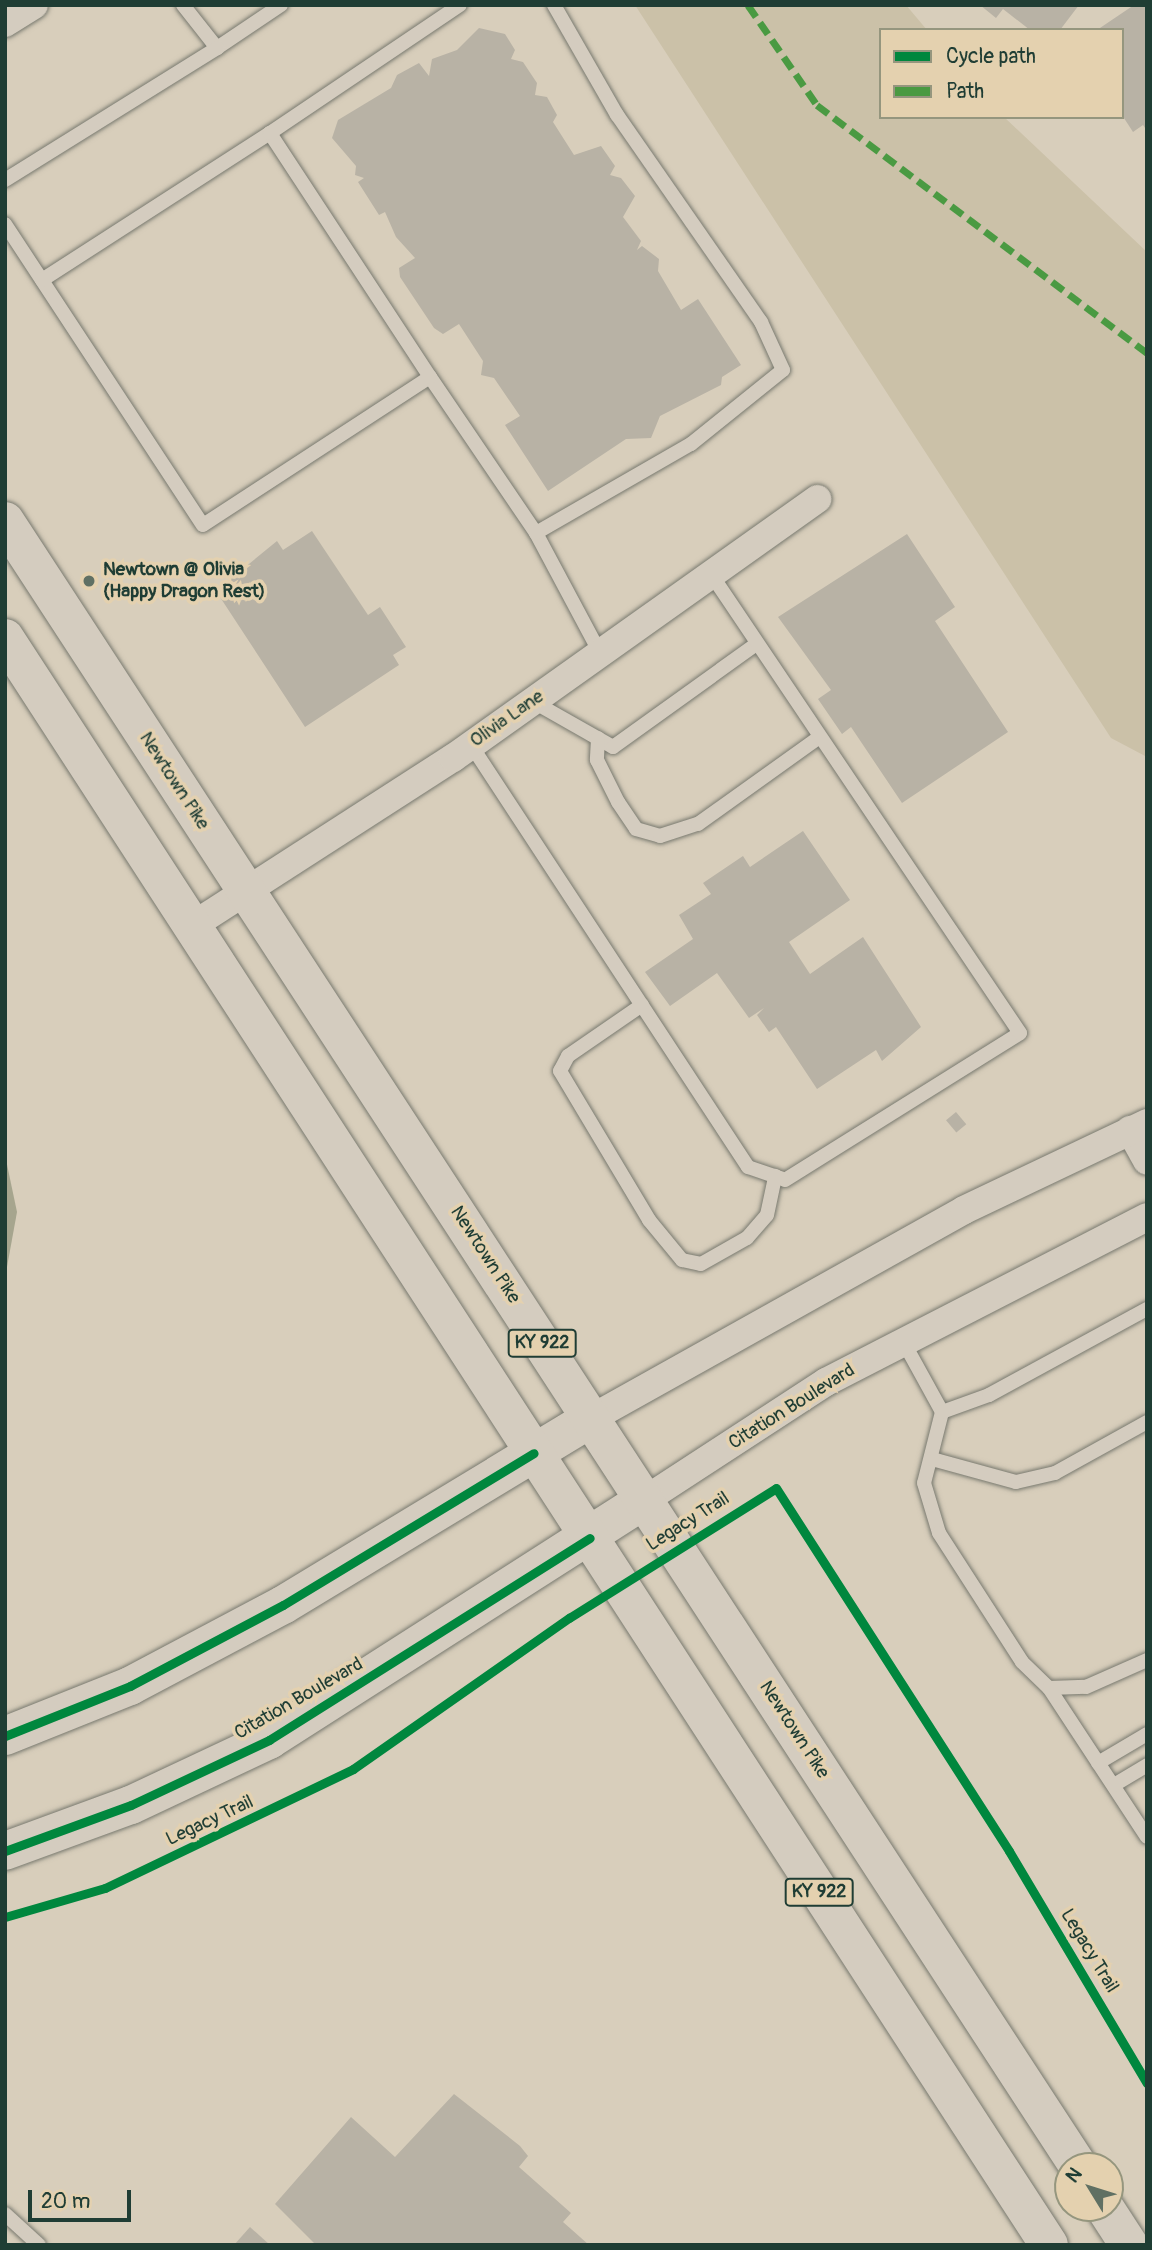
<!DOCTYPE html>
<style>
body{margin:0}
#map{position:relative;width:1152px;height:2250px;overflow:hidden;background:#d8cebb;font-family:Pangolin,sans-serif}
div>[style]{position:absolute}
.green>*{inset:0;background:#cbc1a8}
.water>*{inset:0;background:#a6a58e}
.building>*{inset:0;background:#b8b2a5;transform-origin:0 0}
.roads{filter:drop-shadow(0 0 2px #78796f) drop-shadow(0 0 2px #78796f)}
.lane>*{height:14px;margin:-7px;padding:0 7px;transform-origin:7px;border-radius:7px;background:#d4ccbf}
.street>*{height:28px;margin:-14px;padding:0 14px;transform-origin:14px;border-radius:14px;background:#d4ccbf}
.secondary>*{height:38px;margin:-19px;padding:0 19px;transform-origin:19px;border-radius:19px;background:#d4ccbf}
.highway>*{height:38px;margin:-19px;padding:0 19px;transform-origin:19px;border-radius:19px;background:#d4ccbf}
.quiet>*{height:7px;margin-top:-3.5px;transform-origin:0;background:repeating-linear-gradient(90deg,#4a9a42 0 14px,transparent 0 21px)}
.cycleway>*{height:9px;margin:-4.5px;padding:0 4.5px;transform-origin:4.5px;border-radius:4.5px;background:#00873e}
.dots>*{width:19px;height:19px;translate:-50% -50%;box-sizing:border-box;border:4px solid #e4d1af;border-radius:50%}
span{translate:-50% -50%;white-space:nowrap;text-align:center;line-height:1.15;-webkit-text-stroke:7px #e4d1af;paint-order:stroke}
.shield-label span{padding:2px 5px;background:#e4d1af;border:2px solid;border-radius:5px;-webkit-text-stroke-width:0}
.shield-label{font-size:18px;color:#1f3d34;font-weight:700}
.poi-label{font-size:19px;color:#1f3d34;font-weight:700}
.left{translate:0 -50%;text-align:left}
.street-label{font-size:19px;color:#1f3d34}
.frame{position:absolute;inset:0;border:7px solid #1f3d34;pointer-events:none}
.legend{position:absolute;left:879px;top:28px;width:245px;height:91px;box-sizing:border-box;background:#e4d1af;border:2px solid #95967e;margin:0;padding:9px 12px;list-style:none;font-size:21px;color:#1f3d34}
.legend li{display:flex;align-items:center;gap:14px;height:35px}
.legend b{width:35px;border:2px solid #95967e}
.north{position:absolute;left:1054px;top:2152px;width:70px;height:70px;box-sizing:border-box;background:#e4d1af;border:2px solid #95967e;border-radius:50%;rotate:308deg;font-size:19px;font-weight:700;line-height:28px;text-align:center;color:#1f3d34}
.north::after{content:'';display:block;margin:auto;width:24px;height:32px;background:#607063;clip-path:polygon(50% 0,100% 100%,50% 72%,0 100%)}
.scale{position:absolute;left:28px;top:2190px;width:103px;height:32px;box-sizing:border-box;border:4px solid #1f3d34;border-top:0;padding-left:9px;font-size:21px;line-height:24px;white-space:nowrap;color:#1f3d34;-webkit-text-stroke:5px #e4d1af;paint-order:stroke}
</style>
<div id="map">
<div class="green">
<div style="clip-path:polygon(635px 5px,906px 5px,927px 30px,881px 30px,881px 117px,1004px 117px,1147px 252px,1147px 757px,1111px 738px)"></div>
</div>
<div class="water">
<div style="clip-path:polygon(5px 1155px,17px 1212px,5px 1278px)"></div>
</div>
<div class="building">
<div style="clip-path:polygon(980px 5px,1079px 5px,1060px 30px,1030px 30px,1003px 9px,996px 18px)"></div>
<div style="clip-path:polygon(1134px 5px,1147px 5px,1147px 131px,1143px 125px,1133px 132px,1122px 115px,1122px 30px,1097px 30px)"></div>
<div style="clip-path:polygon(479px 28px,505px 34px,515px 50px,511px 59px,523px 62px,537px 83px,535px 95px,547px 97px,557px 115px,553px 122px,574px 155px,601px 146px,615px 166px,610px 175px,621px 178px,635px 196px,623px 217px,641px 241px,637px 250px,642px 246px,659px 259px,658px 271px,681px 310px,698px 299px,741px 365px,722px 377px,721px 385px,660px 416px,651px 438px,626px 439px,548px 491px,505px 425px,520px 416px,494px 378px,481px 375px,483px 361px,459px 324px,443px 334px,434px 328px,400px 277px,399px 268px,415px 258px,396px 237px,385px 212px,379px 215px,358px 182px,364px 178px,355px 175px,356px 166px,332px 138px,338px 120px,391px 88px,397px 75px,419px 63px,429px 76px,432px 59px,457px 50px)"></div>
<div style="clip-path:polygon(312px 531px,368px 615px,380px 607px,406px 647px,393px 655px,399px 665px,305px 727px,216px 591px,277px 541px,283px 550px)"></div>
<div style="clip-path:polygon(907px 534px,955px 607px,935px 621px,1008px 732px,902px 803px,851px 727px,842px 734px,818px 699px,831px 690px,778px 617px)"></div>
<div style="clip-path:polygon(803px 831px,850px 900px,789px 942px,810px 974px,863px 937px,921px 1027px,882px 1061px,876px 1050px,817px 1089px,776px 1027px,769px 1032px,757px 1015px,764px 1008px,749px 1018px,717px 973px,670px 1006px,645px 972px,693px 939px,679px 915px,711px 894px,703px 883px,743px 856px,750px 867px)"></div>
<div style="left:956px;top:1112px;width:16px;height:13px;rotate:50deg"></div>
<div style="clip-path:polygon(454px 2094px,520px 2146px,528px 2156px,519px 2167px,571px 2213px,563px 2222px,589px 2245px,316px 2245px,275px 2204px,351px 2117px,395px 2157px)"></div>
<div style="clip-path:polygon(250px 2227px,270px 2245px,234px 2245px)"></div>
</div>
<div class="roads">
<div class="lane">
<div style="left:183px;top:5px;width:55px;rotate:51.7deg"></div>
<div style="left:217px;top:48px;width:77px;rotate:-33.9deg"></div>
<div style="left:5px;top:180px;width:250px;rotate:-31.9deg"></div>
<div style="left:5px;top:224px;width:360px;rotate:56.7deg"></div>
<div style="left:203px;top:525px;width:271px;rotate:-33.1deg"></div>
<div style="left:430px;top:377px;width:189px;rotate:55.8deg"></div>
<div style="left:536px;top:533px;width:136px;rotate:61.9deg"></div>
<div style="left:42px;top:280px;width:271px;rotate:-32.8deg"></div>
<div style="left:430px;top:377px;width:292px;rotate:-123.3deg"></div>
<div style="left:270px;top:133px;width:229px;rotate:-34deg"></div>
<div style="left:536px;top:533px;width:179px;rotate:-29.9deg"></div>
<div style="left:691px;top:444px;width:118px;rotate:-38.8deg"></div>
<div style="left:783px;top:370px;width:53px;rotate:-114.6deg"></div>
<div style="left:761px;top:322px;width:252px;rotate:-124.8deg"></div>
<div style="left:617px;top:115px;width:127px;rotate:-119.8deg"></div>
<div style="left:532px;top:701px;width:93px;rotate:29.6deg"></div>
<div style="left:613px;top:747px;width:175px;rotate:-35.7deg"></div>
<div style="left:598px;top:738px;width:22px;rotate:93deg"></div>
<div style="left:597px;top:760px;width:47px;rotate:63.4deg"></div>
<div style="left:618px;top:802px;width:32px;rotate:56deg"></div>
<div style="left:636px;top:829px;width:25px;rotate:16deg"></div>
<div style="left:660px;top:836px;width:40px;rotate:-18deg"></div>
<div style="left:698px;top:824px;width:148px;rotate:-35.6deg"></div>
<div style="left:471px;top:745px;width:505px;rotate:56.72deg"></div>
<div style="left:748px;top:1167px;width:39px;rotate:19deg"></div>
<div style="left:785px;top:1180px;width:277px;rotate:-32deg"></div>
<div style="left:1020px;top:1033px;width:553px;rotate:-123.95deg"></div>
<div style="left:642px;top:1005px;width:90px;rotate:145.4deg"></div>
<div style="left:568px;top:1056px;width:17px;rotate:118deg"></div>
<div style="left:560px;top:1071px;width:174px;rotate:59.1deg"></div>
<div style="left:649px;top:1220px;width:52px;rotate:50.5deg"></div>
<div style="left:682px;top:1260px;width:19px;rotate:12deg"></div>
<div style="left:701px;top:1264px;width:53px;rotate:-29.5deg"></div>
<div style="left:747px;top:1238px;width:30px;rotate:-49deg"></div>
<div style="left:767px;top:1215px;width:40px;rotate:-78deg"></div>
<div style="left:903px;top:1341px;width:81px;rotate:61.2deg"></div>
<div style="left:942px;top:1412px;width:73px;rotate:104.2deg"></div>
<div style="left:924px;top:1483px;width:52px;rotate:73.3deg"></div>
<div style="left:939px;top:1533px;width:153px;rotate:57.2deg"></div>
<div style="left:1022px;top:1662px;width:37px;rotate:44deg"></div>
<div style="left:1049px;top:1688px;width:37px;rotate:-2deg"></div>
<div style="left:1086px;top:1687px;width:67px;rotate:-23.9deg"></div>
<div style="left:942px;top:1412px;width:50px;rotate:-19.9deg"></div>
<div style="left:989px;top:1395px;width:180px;rotate:-28.6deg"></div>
<div style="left:932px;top:1459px;width:87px;rotate:15.3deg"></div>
<div style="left:1016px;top:1482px;width:40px;rotate:-13deg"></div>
<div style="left:1055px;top:1473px;width:105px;rotate:-29deg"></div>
<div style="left:1049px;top:1688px;width:178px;rotate:56.7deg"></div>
<div style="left:1098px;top:1763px;width:57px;rotate:-30.6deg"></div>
<div style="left:1114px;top:1785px;width:39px;rotate:-31deg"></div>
<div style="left:5px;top:2214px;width:46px;rotate:42.4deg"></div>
</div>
<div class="street">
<div style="left:5px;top:23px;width:34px;rotate:-32deg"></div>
<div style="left:189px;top:928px;width:314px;rotate:-32.8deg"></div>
<div style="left:453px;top:758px;width:447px;rotate:-35.4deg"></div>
<div style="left:1130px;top:1130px;width:35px;rotate:61deg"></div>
<div style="left:592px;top:1418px;width:426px;rotate:-29.2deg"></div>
<div style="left:964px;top:1210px;width:203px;rotate:-25.4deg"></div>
<div style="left:645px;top:1500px;width:216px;rotate:-33.1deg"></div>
<div style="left:826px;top:1382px;width:361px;rotate:-27.2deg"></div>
</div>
<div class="secondary">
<div style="left:5px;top:1736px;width:135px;rotate:-21.8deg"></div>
<div style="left:130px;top:1686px;width:173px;rotate:-27.9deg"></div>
<div style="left:283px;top:1605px;width:361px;rotate:-31.2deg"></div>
<div style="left:5px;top:1851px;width:134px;rotate:-20.1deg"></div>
<div style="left:131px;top:1805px;width:153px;rotate:-25.2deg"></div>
<div style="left:269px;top:1740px;width:446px;rotate:-32.6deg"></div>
</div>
<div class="highway">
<div style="left:5px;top:521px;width:1964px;rotate:56.88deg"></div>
<div style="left:5px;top:638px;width:1916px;rotate:56.99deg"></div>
<div style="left:1105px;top:2208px;width:44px;rotate:57deg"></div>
</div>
</div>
<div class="quiet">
<div style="left:748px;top:5px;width:121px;rotate:55.4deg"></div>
<div style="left:817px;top:105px;width:413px;rotate:36.9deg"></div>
</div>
<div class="cycleway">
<div style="left:5px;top:1736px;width:135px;rotate:-21.8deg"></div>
<div style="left:130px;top:1686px;width:173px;rotate:-27.9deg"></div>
<div style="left:283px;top:1605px;width:293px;rotate:-31.2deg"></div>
<div style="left:5px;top:1851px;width:134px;rotate:-20.1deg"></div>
<div style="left:131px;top:1805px;width:153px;rotate:-25.2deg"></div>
<div style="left:269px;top:1740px;width:379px;rotate:-32.2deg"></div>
<div style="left:5px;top:1917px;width:104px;rotate:-16.2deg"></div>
<div style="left:105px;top:1888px;width:275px;rotate:-25.6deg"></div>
<div style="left:353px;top:1769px;width:264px;rotate:-35deg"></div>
<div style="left:569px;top:1618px;width:244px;rotate:-32.1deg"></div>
<div style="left:776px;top:1488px;width:431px;rotate:57.3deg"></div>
<div style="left:1009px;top:1851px;width:270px;rotate:59.3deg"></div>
</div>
<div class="dots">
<div style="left:89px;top:581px;background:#607063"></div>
</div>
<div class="shield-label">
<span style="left:542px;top:1343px">KY 922</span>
<span style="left:819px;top:1892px">KY 922</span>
</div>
<div class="poi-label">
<span class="left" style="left:103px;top:581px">Newtown @ Olivia<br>(Happy Dragon Rest)</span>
</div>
<div class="street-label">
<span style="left:507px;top:719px;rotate:-35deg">Olivia Lane</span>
<span style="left:174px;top:781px;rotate:57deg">Newtown Pike</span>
<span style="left:485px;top:1255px;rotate:57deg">Newtown Pike</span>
<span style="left:792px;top:1407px;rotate:-32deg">Citation Boulevard</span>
<span style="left:688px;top:1522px;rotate:-32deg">Legacy Trail</span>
<span style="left:299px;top:1699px;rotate:-30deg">Citation Boulevard</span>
<span style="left:794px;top:1730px;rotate:57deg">Newtown Pike</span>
<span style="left:210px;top:1821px;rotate:-25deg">Legacy Trail</span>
<span style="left:1089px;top:1951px;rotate:59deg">Legacy Trail</span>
</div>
<div class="frame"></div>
<ul class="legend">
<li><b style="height:9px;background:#00873e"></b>Cycle path</li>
<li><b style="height:9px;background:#4a9a42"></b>Path</li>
</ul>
<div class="north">N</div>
<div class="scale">20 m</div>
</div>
